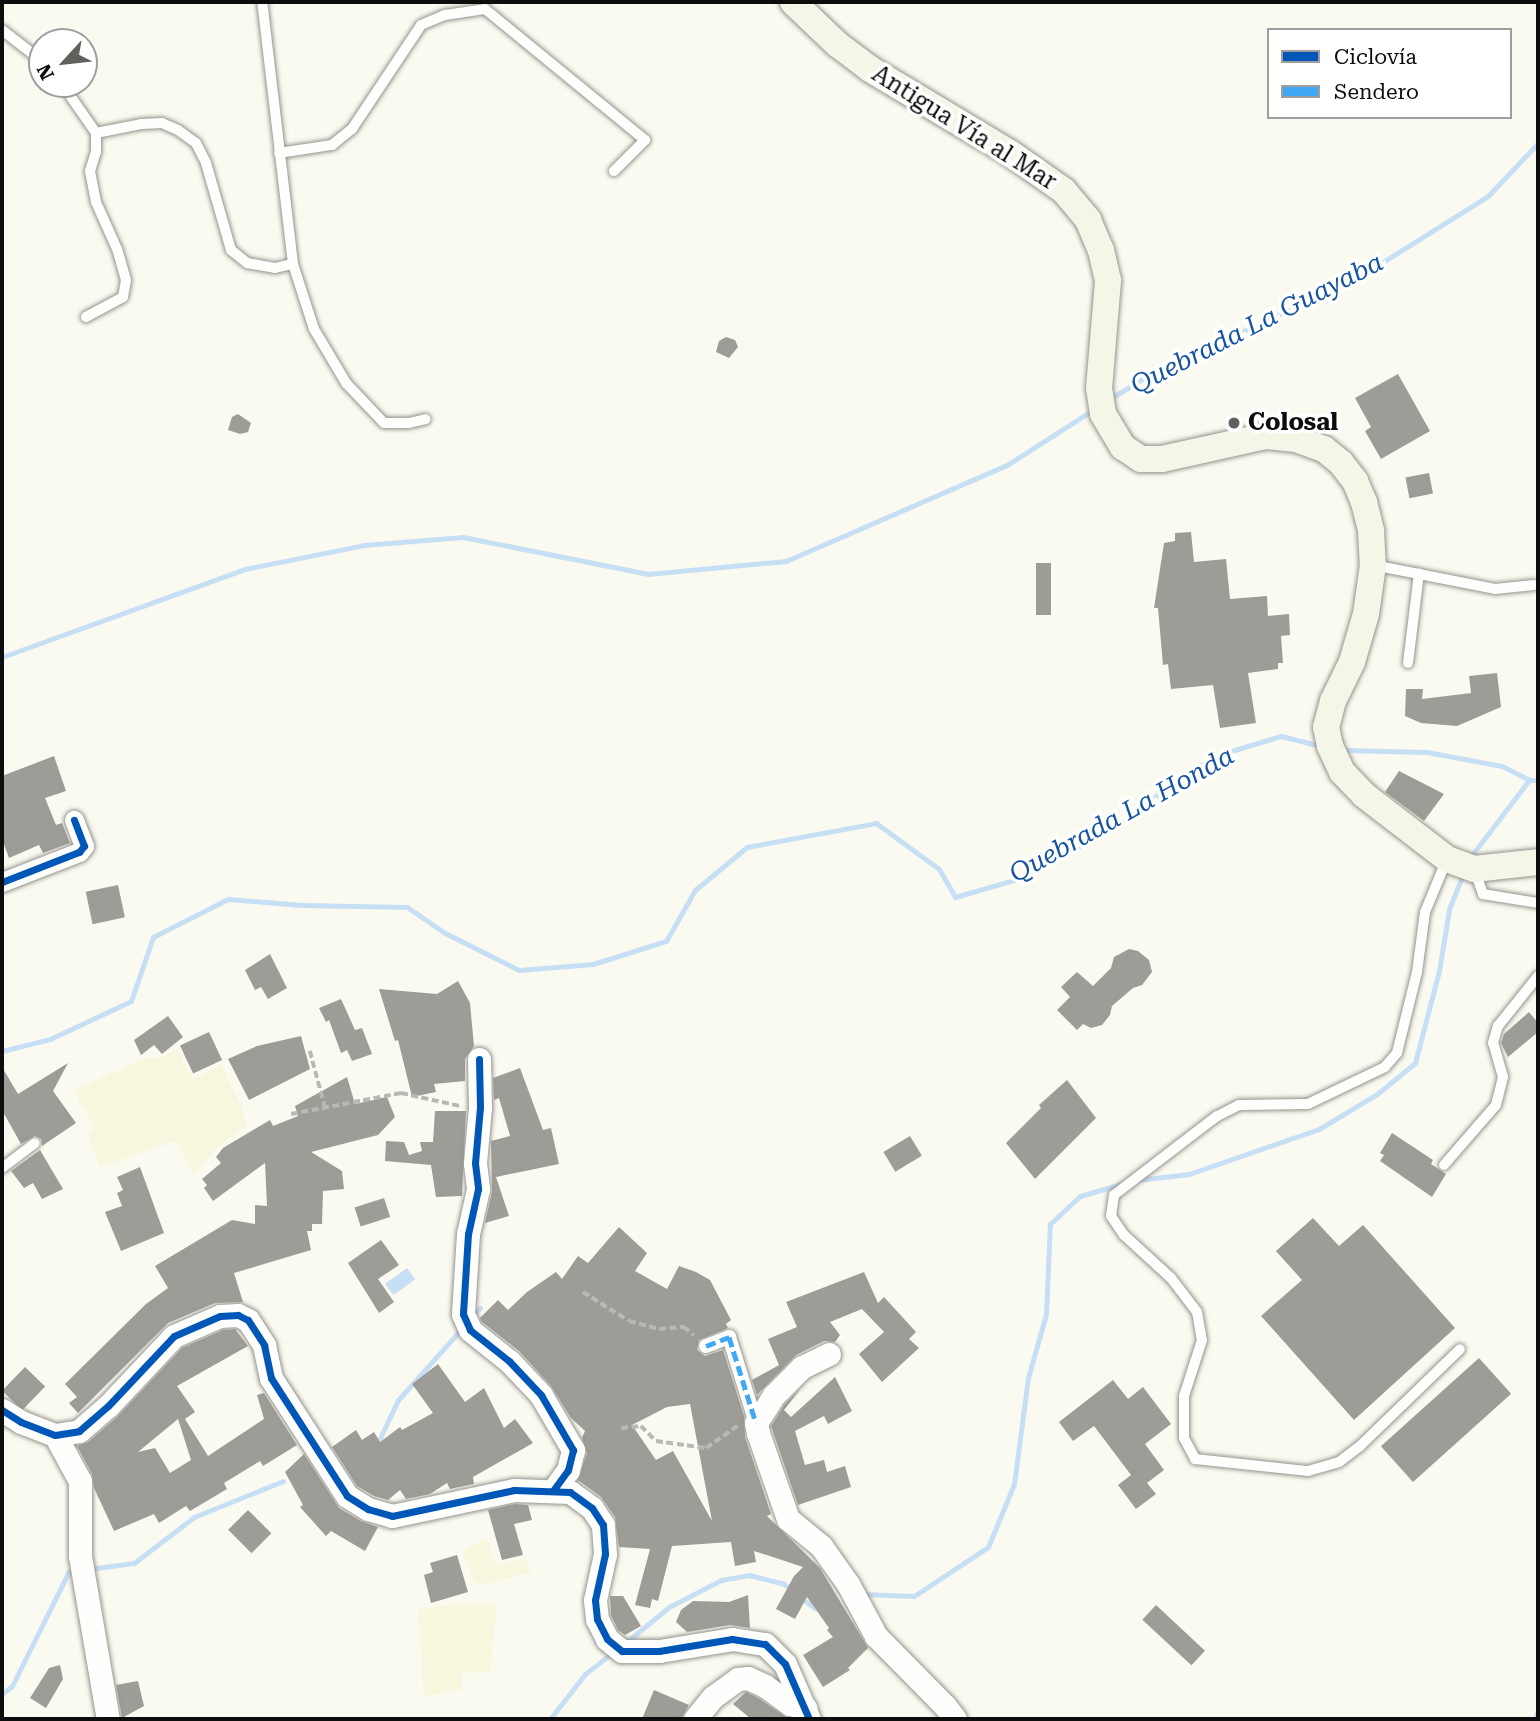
<!DOCTYPE html>
<meta charset="utf-8">
<style>
body{margin:0}
#map{position:relative;width:1540px;height:1721px;overflow:hidden;background:#fbfaf0;font-family:"Roboto Serif",serif}
div>[style]{position:absolute}
.farmland>*{inset:0;background:#f7f7dd}
.water>*{inset:0;background:#c7dff5;transform-origin:0 0}
.stream>*{height:5px;margin:-2.5px;padding:0 2.5px;transform-origin:2.5px;border-radius:2.5px;background:#c7dff5}
.building>*{inset:0;background:#9e9c96;transform-origin:0 0}
.path>*{height:3.5px;margin-top:-1.75px;transform-origin:0;background:repeating-linear-gradient(90deg,#b8b8b6 0 7px,transparent 0 10.5px)}
.roads{filter:drop-shadow(0 0 2px #94948f) drop-shadow(0 0 2px #94948f)}
.service>*{height:10px;margin:-5px;padding:0 5px;transform-origin:5px;border-radius:5px;background:#fefefd}
.pedestrian>*{height:14px;margin:-7px;padding:0 7px;transform-origin:7px;border-radius:7px;background:#fefefd}
.minor>*{height:19px;margin:-9.5px;padding:0 9.5px;transform-origin:9.5px;border-radius:9.5px;background:#fefefd}
.tertiary>*{height:23px;margin:-11.5px;padding:0 11.5px;transform-origin:11.5px;border-radius:11.5px;background:#fefefd}
.secondary>*{height:26px;margin:-13px;padding:0 13px;transform-origin:13px;border-radius:13px;background:#f5f5e8}
.quiet>*{height:5px;margin-top:-2.5px;transform-origin:0;background:repeating-linear-gradient(90deg,#3fa9f5 0 10px,transparent 0 15px)}
.cycleway>*{height:7px;margin:-3.5px;padding:0 3.5px;transform-origin:3.5px;border-radius:3.5px;background:#0057b8}
.dots>*{width:19px;height:19px;translate:-50% -50%;box-sizing:border-box;border:4px solid #fff;border-radius:50%}
span{translate:-50% -50%;white-space:nowrap;text-align:center;line-height:1.15;-webkit-text-stroke:7px #fff;paint-order:stroke}
.street-label{font-size:24px;color:#0d0d0d}
.poi-label{font-size:24px;color:#0d0d0d;font-weight:700}
.left{translate:0 -50%;text-align:left}
.water-label{font-size:26px;color:#15539f;font-style:italic}
.frame{position:absolute;inset:0;border:4px solid #0d0d0d;pointer-events:none}
.legend{position:absolute;left:1267px;top:28px;width:245px;height:91px;box-sizing:border-box;background:#fff;border:2px solid #9e9e9e;margin:0;padding:9px 12px;list-style:none;font-size:21px;color:#0d0d0d}
.legend li{display:flex;align-items:center;gap:14px;height:35px}
.legend b{width:35px;border:2px solid #9e9e9e}
.north{position:absolute;left:28px;top:28px;width:70px;height:70px;box-sizing:border-box;background:#fff;border:2px solid #9e9e9e;border-radius:50%;rotate:243deg;font-size:19px;font-weight:700;line-height:28px;text-align:center;color:#0d0d0d}
.north::after{content:'';display:block;margin:auto;width:24px;height:32px;background:#60605c;clip-path:polygon(50% 0,100% 100%,50% 72%,0 100%)}
</style>
<div id="map">
<div class="farmland">
<div style="clip-path:polygon(177px 1049px,193px 1079px,221px 1065px,244px 1113px,246px 1126px,217px 1147px,194px 1174px,176px 1141px,100px 1167px,88px 1135px,95px 1127px,73px 1090px,149px 1057px,160px 1059px)"></div>
<div style="clip-path:polygon(487px 1539px,496px 1566px,526px 1558px,531px 1572px,480px 1586px,474px 1581px,462px 1550px)"></div>
<div style="clip-path:polygon(461px 1603px,497px 1605px,490px 1672px,461px 1673px,462px 1689px,424px 1697px,418px 1610px)"></div>
</div>
<div class="water">
<div style="left:407px;top:1268px;width:14px;height:27px;rotate:54deg"></div>
</div>
<div class="stream">
<div style="left:1108px;top:400px;width:52px;rotate:-31.5deg"></div>
<div style="left:1152px;top:373px;width:219px;rotate:-24.6deg"></div>
<div style="left:1351px;top:282px;width:162px;rotate:-32.1deg"></div>
<div style="left:1488px;top:196px;width:73px;rotate:-46.7deg"></div>
<div style="left:2px;top:657px;width:258px;rotate:-19.9deg"></div>
<div style="left:245px;top:569px;width:121px;rotate:-11.4deg"></div>
<div style="left:364px;top:545px;width:99px;rotate:-4.6deg"></div>
<div style="left:463px;top:537px;width:189px;rotate:11.3deg"></div>
<div style="left:648px;top:574px;width:139px;rotate:-5.4deg"></div>
<div style="left:786px;top:561px;width:241px;rotate:-23.5deg"></div>
<div style="left:1007px;top:465px;width:96px;rotate:-32.7deg"></div>
<div style="left:1344px;top:750px;width:83px;rotate:1.4deg"></div>
<div style="left:1427px;top:752px;width:76px;rotate:10.6deg"></div>
<div style="left:1502px;top:766px;width:30px;rotate:27deg"></div>
<div style="left:1529px;top:780px;width:9px"></div>
<div style="left:1469px;top:859px;width:99px;rotate:-52.8deg"></div>
<div style="left:2px;top:1051px;width:49px;rotate:-14deg"></div>
<div style="left:50px;top:1039px;width:89px;rotate:-25.1deg"></div>
<div style="left:131px;top:1001px;width:68px;rotate:-71deg"></div>
<div style="left:153px;top:937px;width:84px;rotate:-26.9deg"></div>
<div style="left:228px;top:899px;width:74px;rotate:4.6deg"></div>
<div style="left:302px;top:905px;width:105px;rotate:1.1deg"></div>
<div style="left:407px;top:907px;width:46px;rotate:34.4deg"></div>
<div style="left:445px;top:933px;width:83px;rotate:26.6deg"></div>
<div style="left:519px;top:970px;width:74px;rotate:-4.6deg"></div>
<div style="left:593px;top:964px;width:77px;rotate:-17.5deg"></div>
<div style="left:666px;top:941px;width:59px;rotate:-60.4deg"></div>
<div style="left:695px;top:890px;width:67px;rotate:-39.6deg"></div>
<div style="left:747px;top:847px;width:131px;rotate:-10.5deg"></div>
<div style="left:876px;top:823px;width:78px;rotate:36.1deg"></div>
<div style="left:939px;top:869px;width:32px;rotate:60deg"></div>
<div style="left:955px;top:897px;width:61px;rotate:-16.1deg"></div>
<div style="left:1014px;top:880px;width:68px;rotate:-27.3deg"></div>
<div style="left:1074px;top:849px;width:75px;rotate:-29.6deg"></div>
<div style="left:1139px;top:812px;width:45px;rotate:-43.2deg"></div>
<div style="left:1172px;top:781px;width:56px;rotate:-28.9deg"></div>
<div style="left:1221px;top:754px;width:63px;rotate:-16.7deg"></div>
<div style="left:1281px;top:736px;width:34px;rotate:14deg"></div>
<div style="left:1138px;top:1180px;width:51px;rotate:-6.7deg"></div>
<div style="left:1189px;top:1174px;width:138px;rotate:-19.1deg"></div>
<div style="left:1319px;top:1129px;width:68px;rotate:-31.1deg"></div>
<div style="left:1377px;top:1094px;width:49px;rotate:-39.2deg"></div>
<div style="left:1415px;top:1063px;width:95px;rotate:-75.4deg"></div>
<div style="left:1439px;top:971px;width:63px;rotate:-80.8deg"></div>
<div style="left:1449px;top:909px;width:38px;rotate:-68deg"></div>
<div style="left:470px;top:1318px;width:14px;rotate:-45deg"></div>
<div style="left:380px;top:1438px;width:42px;rotate:-64.7deg"></div>
<div style="left:398px;top:1400px;width:98px;rotate:-48.3deg"></div>
<div style="left:89px;top:1569px;width:45px;rotate:-7.6deg"></div>
<div style="left:134px;top:1563px;width:76px;rotate:-37.5deg"></div>
<div style="left:194px;top:1517px;width:96px;rotate:-22deg"></div>
<div style="left:862px;top:1594px;width:52px;rotate:2.2deg"></div>
<div style="left:914px;top:1596px;width:89px;rotate:-33.5deg"></div>
<div style="left:988px;top:1547px;width:68px;rotate:-67.6deg"></div>
<div style="left:1014px;top:1484px;width:107px;rotate:-82.5deg"></div>
<div style="left:1028px;top:1378px;width:66px;rotate:-74.3deg"></div>
<div style="left:1046px;top:1314px;width:90px;rotate:-87.5deg"></div>
<div style="left:1050px;top:1224px;width:41px;rotate:-43deg"></div>
<div style="left:1080px;top:1196px;width:47px;rotate:-16.1deg"></div>
<div style="left:801px;top:1598px;width:17px;rotate:36deg"></div>
<div style="left:815px;top:1608px;width:4px;rotate:-27deg"></div>
<div style="left:630px;top:1639px;width:50px;rotate:-39.4deg"></div>
<div style="left:669px;top:1607px;width:59px;rotate:-27.4deg"></div>
<div style="left:721px;top:1580px;width:28px;rotate:-10deg"></div>
<div style="left:749px;top:1575px;width:36px;rotate:14deg"></div>
<div style="left:784px;top:1584px;width:13px;rotate:39deg"></div>
<div style="left:2px;top:1694px;width:13px;rotate:-39deg"></div>
<div style="left:12px;top:1686px;width:128px;rotate:-63.6deg"></div>
<div style="left:550px;top:1719px;width:57px;rotate:-52.1deg"></div>
<div style="left:585px;top:1674px;width:29px;rotate:-38deg"></div>
<div style="left:1535px;top:1719px;width:9px;rotate:-72deg"></div>
</div>
<div class="building">
<div style="clip-path:polygon(726px 337px,735px 340px,738px 347px,729px 358px,716px 352px,719px 341px)"></div>
<div style="clip-path:polygon(1398px 374px,1430px 431px,1381px 459px,1365px 431px,1371px 427px,1355px 398px)"></div>
<div style="clip-path:polygon(238px 414px,251px 423px,248px 432px,240px 434px,228px 430px,232px 417px)"></div>
<div style="left:1429px;top:473px;width:21px;height:24px;rotate:79deg"></div>
<div style="clip-path:polygon(1191px 532px,1194px 562px,1226px 559px,1230px 599px,1267px 596px,1268px 616px,1289px 614px,1290px 635px,1281px 636px,1283px 663px,1278px 663px,1278px 669px,1248px 673px,1256px 723px,1220px 728px,1213px 685px,1171px 689px,1168px 664px,1163px 665px,1158px 608px,1154px 608px,1164px 543px,1175px 541px,1175px 533px)"></div>
<div style="left:1036px;top:563px;width:15px;height:52px"></div>
<div style="clip-path:polygon(1497px 673px,1501px 707px,1457px 726px,1421px 723px,1405px 716px,1406px 689px,1423px 689px,1422px 699px,1471px 693px,1469px 676px)"></div>
<div style="clip-path:polygon(54px 756px,66px 791px,45px 798px,56px 825px,62px 823px,70px 843px,43px 853px,39px 845px,9px 858px,2px 839px,2px 776px)"></div>
<div style="clip-path:polygon(1399px 771px,1444px 794px,1424px 821px,1385px 792px)"></div>
<div style="left:118px;top:885px;width:33px;height:33px;rotate:78deg"></div>
<div style="clip-path:polygon(1129px 949px,1138px 951px,1149px 960px,1152px 972px,1142px 985px,1133px 988px,1112px 1006px,1110px 1015px,1102px 1025px,1091px 1028px,1083px 1024px,1077px 1030px,1057px 1010px,1070px 997px,1061px 987px,1077px 972px,1093px 986px,1111px 968px,1114px 957px)"></div>
<div style="clip-path:polygon(270px 954px,287px 988px,268px 999px,261px 987px,255px 990px,245px 970px)"></div>
<div style="clip-path:polygon(458px 981px,470px 1003px,474px 1046px,465px 1059px,465px 1081px,434px 1084px,436px 1092px,412px 1097px,398px 1040px,395px 1041px,379px 989px,437px 994px)"></div>
<div style="clip-path:polygon(341px 999px,355px 1030px,362px 1028px,372px 1054px,352px 1061px,347px 1050px,341px 1053px,329px 1020px,326px 1022px,319px 1008px)"></div>
<div style="clip-path:polygon(1529px 1012px,1538px 1023px,1538px 1032px,1508px 1057px,1501px 1043px,1504px 1034px)"></div>
<div style="clip-path:polygon(168px 1016px,183px 1037px,162px 1054px,154px 1045px,141px 1055px,134px 1040px)"></div>
<div style="left:209px;top:1032px;width:31px;height:32px;rotate:65deg"></div>
<div style="clip-path:polygon(301px 1036px,310px 1069px,249px 1100px,228px 1059px,257px 1046px)"></div>
<div style="clip-path:polygon(68px 1063px,53px 1091px,76px 1123px,42px 1146px,41px 1139px,35px 1136px,21px 1144px,2px 1110px,2px 1067px,18px 1094px)"></div>
<div style="clip-path:polygon(520px 1068px,543px 1130px,551px 1128px,559px 1164px,496px 1177px,509px 1216px,485px 1223px,492px 1192px,491px 1141px,510px 1136px,499px 1098px,494px 1100px,493px 1078px)"></div>
<div style="clip-path:polygon(347px 1077px,355px 1104px,387px 1097px,395px 1117px,378px 1135px,311px 1152px,342px 1171px,344px 1189px,323px 1191px,322px 1224px,312px 1224px,312px 1231px,307px 1231px,311px 1250px,234px 1273px,243px 1302px,215px 1303px,168px 1323px,78px 1413px,69px 1403px,77px 1397px,65px 1384px,146px 1304px,168px 1288px,155px 1266px,232px 1220px,255px 1224px,255px 1205px,267px 1206px,265px 1163px,213px 1201px,204px 1188px,207px 1185px,202px 1179px,221px 1163px,216px 1157px,223px 1148px,270px 1120px,273px 1126px,298px 1116px,295px 1106px)"></div>
<div style="clip-path:polygon(1067px 1080px,1096px 1118px,1035px 1179px,1006px 1143px,1041px 1108px,1039px 1105px)"></div>
<div style="clip-path:polygon(435px 1111px,466px 1111px,462px 1196px,436px 1197px,431px 1165px,385px 1161px,386px 1141px,404px 1142px,409px 1155px,422px 1151px,420px 1142px,433px 1142px)"></div>
<div style="clip-path:polygon(1392px 1133px,1433px 1160px,1431px 1164px,1446px 1174px,1432px 1197px,1380px 1161px,1384px 1155px,1380px 1153px)"></div>
<div style="left:910px;top:1136px;width:23px;height:31px;rotate:59deg"></div>
<div style="clip-path:polygon(40px 1150px,63px 1189px,42px 1199px,33px 1183px,24px 1188px,11px 1171px)"></div>
<div style="clip-path:polygon(140px 1167px,164px 1233px,121px 1251px,105px 1212px,122px 1206px,117px 1193px,123px 1190px,117px 1177px)"></div>
<div style="left:384px;top:1198px;width:20px;height:31px;rotate:72deg"></div>
<div style="clip-path:polygon(1313px 1218px,1339px 1246px,1363px 1225px,1455px 1328px,1354px 1420px,1261px 1316px,1302px 1280px,1276px 1251px)"></div>
<div style="clip-path:polygon(evenodd,619px 1227px,647px 1253px,635px 1271px,667px 1289px,679px 1266px,696px 1272px,710px 1280px,731px 1320px,726px 1324px,728px 1328px,699px 1340px,697px 1350px,705px 1356px,723px 1350px,744px 1416px,745px 1437px,771px 1514px,767px 1516px,820px 1568px,868px 1648px,848px 1668px,850px 1670px,823px 1687px,803px 1655px,833px 1637px,827px 1630px,829px 1628px,807px 1597px,795px 1619px,776px 1609px,794px 1576px,803px 1567px,754px 1551px,756px 1562px,735px 1566px,731px 1542px,672px 1546px,658px 1601px,652px 1599px,650px 1608px,635px 1605px,650px 1549px,619px 1547px,615px 1517px,601px 1497px,578px 1480px,587px 1453px,582px 1438px,585px 1431px,571px 1418px,551px 1386px,519px 1351px,481px 1321px,480px 1318px,498px 1300px,508px 1310px,527px 1292px,556px 1272px,562px 1279px,578px 1256px,588px 1263px,619px 1227px,690px 1404px,712px 1521px,673px 1451px,656px 1460px,632px 1425px,667px 1407px,690px 1404px)"></div>
<div style="clip-path:polygon(381px 1240px,399px 1265px,378px 1279px,394px 1302px,379px 1313px,348px 1263px)"></div>
<div style="clip-path:polygon(864px 1272px,878px 1303px,884px 1297px,916px 1332px,909px 1339px,919px 1348px,882px 1382px,859px 1354px,884px 1332px,862px 1309px,830px 1322px,840px 1335px,835px 1342px,824px 1341px,796px 1355px,757px 1395px,752px 1380px,779px 1365px,768px 1339px,797px 1327px,786px 1302px)"></div>
<div style="clip-path:polygon(evenodd,235px 1329px,248px 1346px,177px 1386px,195px 1412px,185px 1419px,208px 1456px,264px 1419px,257px 1395px,264px 1393px,297px 1445px,263px 1466px,260px 1461px,224px 1483px,227px 1489px,190px 1511px,186px 1506px,159px 1523px,154px 1514px,114px 1531px,94px 1488px,92px 1474px,77px 1446px,88px 1442px,117px 1417px,182px 1348px,223px 1330px,235px 1329px,178px 1419px,191px 1460px,170px 1473px,155px 1448px,138px 1452px,178px 1419px)"></div>
<div style="left:1479px;top:1358px;width:48px;height:132px;rotate:48deg"></div>
<div style="clip-path:polygon(438px 1364px,465px 1402px,484px 1388px,504px 1428px,515px 1419px,533px 1443px,473px 1477px,474px 1484px,450px 1489px,447px 1483px,430px 1494px,406px 1499px,400px 1490px,388px 1500px,374px 1496px,357px 1486px,332px 1447px,356px 1430px,362px 1440px,374px 1432px,380px 1442px,400px 1427px,402px 1430px,433px 1413px,412px 1384px)"></div>
<div style="left:25px;top:1367px;width:28px;height:33px;rotate:44deg"></div>
<div style="clip-path:polygon(835px 1377px,852px 1411px,828px 1424px,824px 1416px,795px 1431px,805px 1465px,824px 1460px,827px 1472px,845px 1466px,851px 1487px,798px 1505px,771px 1426px,785px 1404px,801px 1388px,784px 1410px,791px 1417px)"></div>
<div style="clip-path:polygon(1113px 1380px,1128px 1399px,1143px 1387px,1171px 1424px,1145px 1444px,1164px 1470px,1147px 1483px,1156px 1494px,1136px 1509px,1118px 1485px,1131px 1475px,1094px 1426px,1073px 1441px,1059px 1422px)"></div>
<div style="clip-path:polygon(304px 1454px,339px 1508px,361px 1521px,378px 1527px,365px 1551px,331px 1531px,326px 1536px,300px 1507px,303px 1505px,285px 1472px)"></div>
<div style="clip-path:polygon(515px 1504px,528px 1505px,532px 1520px,514px 1524px,523px 1555px,502px 1560px,488px 1510px)"></div>
<div style="left:248px;top:1510px;width:33px;height:28px;rotate:45deg"></div>
<div style="clip-path:polygon(457px 1555px,468px 1592px,431px 1603px,424px 1575px,433px 1572px,430px 1563px)"></div>
<div style="clip-path:polygon(748px 1595px,750px 1628px,730px 1625px,687px 1632px,676px 1622px,681px 1610px,693px 1601px,729px 1602px)"></div>
<div style="clip-path:polygon(610px 1596px,623px 1596px,641px 1626px,625px 1635px,618px 1630px,611px 1615px)"></div>
<div style="left:1156px;top:1605px;width:67px;height:20px;rotate:43deg"></div>
<div style="clip-path:polygon(60px 1665px,63px 1679px,46px 1708px,30px 1698px,49px 1668px)"></div>
<div style="clip-path:polygon(138px 1681px,144px 1706px,122px 1718px,116px 1685px)"></div>
<div style="clip-path:polygon(654px 1690px,689px 1705px,681px 1719px,642px 1719px)"></div>
<div style="clip-path:polygon(746px 1692px,758px 1698px,789px 1719px,751px 1719px,733px 1704px)"></div>
</div>
<div class="path">
<div style="left:310px;top:1051px;width:58px;rotate:75deg"></div>
<div style="left:291px;top:1114px;width:112px;rotate:-10.8deg"></div>
<div style="left:401px;top:1093px;width:60px;rotate:12.4deg"></div>
<div style="left:583px;top:1292px;width:54px;rotate:32.2deg"></div>
<div style="left:629px;top:1321px;width:31px;rotate:15deg"></div>
<div style="left:659px;top:1329px;width:25px;rotate:-5deg"></div>
<div style="left:684px;top:1327px;width:13px;rotate:39deg"></div>
<div style="left:621px;top:1428px;width:20px;rotate:-6deg"></div>
<div style="left:641px;top:1426px;width:21px;rotate:45deg"></div>
<div style="left:656px;top:1441px;width:50px;rotate:8deg"></div>
<div style="left:706px;top:1448px;width:38px;rotate:-35deg"></div>
</div>
<div class="roads">
<div class="service">
<div style="left:2px;top:30px;width:51px;rotate:37.8deg"></div>
<div style="left:62px;top:84px;width:60px;rotate:55.2deg"></div>
<div style="left:279px;top:153px;width:54px;rotate:-8.6deg"></div>
<div style="left:332px;top:145px;width:26px;rotate:-39deg"></div>
<div style="left:352px;top:129px;width:125px;rotate:-56.4deg"></div>
<div style="left:421px;top:25px;width:26px;rotate:-23deg"></div>
<div style="left:445px;top:15px;width:40px;rotate:-8.5deg"></div>
<div style="left:485px;top:9px;width:207px;rotate:39.3deg"></div>
<div style="left:645px;top:140px;width:44px;rotate:135deg"></div>
<div style="left:293px;top:264px;width:68px;rotate:72.1deg"></div>
<div style="left:314px;top:329px;width:63px;rotate:59.3deg"></div>
<div style="left:346px;top:383px;width:55px;rotate:46.5deg"></div>
<div style="left:384px;top:423px;width:25px"></div>
<div style="left:409px;top:423px;width:17px;rotate:-13deg"></div>
<div style="left:86px;top:317px;width:42px;rotate:-28.4deg"></div>
<div style="left:123px;top:297px;width:17px;rotate:-80deg"></div>
<div style="left:126px;top:280px;width:32px;rotate:-106deg"></div>
<div style="left:117px;top:249px;width:51px;rotate:-114.1deg"></div>
<div style="left:96px;top:202px;width:32px;rotate:-101deg"></div>
<div style="left:90px;top:171px;width:21px;rotate:-73deg"></div>
<div style="left:96px;top:151px;width:18px;rotate:-90deg"></div>
<div style="left:96px;top:133px;width:47px;rotate:-11.1deg"></div>
<div style="left:142px;top:124px;width:20px;rotate:-3deg"></div>
<div style="left:162px;top:123px;width:17px;rotate:24deg"></div>
<div style="left:178px;top:130px;width:22px;rotate:36deg"></div>
<div style="left:196px;top:143px;width:22px;rotate:63deg"></div>
<div style="left:206px;top:163px;width:91px;rotate:74deg"></div>
<div style="left:231px;top:250px;width:21px;rotate:39deg"></div>
<div style="left:247px;top:263px;width:28px;rotate:10deg"></div>
<div style="left:275px;top:268px;width:18px;rotate:-13deg"></div>
<div style="left:293px;top:264px;width:264px;rotate:-96.7deg"></div>
<div style="left:1373px;top:565px;width:124px;rotate:11.1deg"></div>
<div style="left:1495px;top:589px;width:39px;rotate:-6deg"></div>
<div style="left:1408px;top:663px;width:90px;rotate:-83deg"></div>
<div style="left:1447px;top:859px;width:57px;rotate:112.5deg"></div>
<div style="left:1425px;top:912px;width:61px;rotate:97.6deg"></div>
<div style="left:1417px;top:972px;width:83px;rotate:103.9deg"></div>
<div style="left:1397px;top:1053px;width:18px;rotate:131deg"></div>
<div style="left:1385px;top:1067px;width:85px;rotate:154.3deg"></div>
<div style="left:1308px;top:1104px;width:69px;rotate:179.2deg"></div>
<div style="left:1239px;top:1105px;width:25px;rotate:153deg"></div>
<div style="left:1217px;top:1116px;width:130px;rotate:142.5deg"></div>
<div style="left:1114px;top:1195px;width:21px;rotate:98deg"></div>
<div style="left:1111px;top:1216px;width:23px;rotate:56deg"></div>
<div style="left:1124px;top:1235px;width:64px;rotate:42.5deg"></div>
<div style="left:1171px;top:1278px;width:43px;rotate:52.6deg"></div>
<div style="left:1197px;top:1312px;width:28px;rotate:80deg"></div>
<div style="left:1202px;top:1340px;width:59px;rotate:107.8deg"></div>
<div style="left:1184px;top:1396px;width:42px;rotate:90deg"></div>
<div style="left:1184px;top:1438px;width:24px;rotate:62deg"></div>
<div style="left:1195px;top:1459px;width:114px;rotate:6.1deg"></div>
<div style="left:1308px;top:1471px;width:32px;rotate:-16deg"></div>
<div style="left:1339px;top:1462px;width:26px;rotate:-37deg"></div>
<div style="left:1360px;top:1446px;width:139px;rotate:-44.1deg"></div>
<div style="left:1474px;top:869px;width:27px;rotate:70deg"></div>
<div style="left:1483px;top:894px;width:56px;rotate:9.3deg"></div>
<div style="left:1444px;top:1165px;width:79px;rotate:-49.1deg"></div>
<div style="left:1496px;top:1105px;width:29px;rotate:-76deg"></div>
<div style="left:1503px;top:1077px;width:35px;rotate:-106deg"></div>
<div style="left:1493px;top:1043px;width:18px;rotate:-74deg"></div>
<div style="left:1498px;top:1026px;width:64px;rotate:-51.3deg"></div>
<div style="left:2px;top:1168px;width:41px;rotate:-37.1deg"></div>
</div>
<div class="pedestrian">
<div style="left:706px;top:1346px;width:25px;rotate:-21deg"></div>
<div style="left:729px;top:1337px;width:90px;rotate:72.6deg"></div>
</div>
<div class="minor">
<div style="left:2px;top:882px;width:83px;rotate:-21.3deg"></div>
<div style="left:79px;top:852px;width:8px;rotate:-50deg"></div>
<div style="left:84px;top:846px;width:28px;rotate:-111deg"></div>
</div>
<div class="tertiary">
<div style="left:479px;top:1059px;width:48px;rotate:88.8deg"></div>
<div style="left:480px;top:1107px;width:56px;rotate:95.1deg"></div>
<div style="left:475px;top:1163px;width:26px;rotate:83deg"></div>
<div style="left:478px;top:1189px;width:46px;rotate:102.5deg"></div>
<div style="left:468px;top:1234px;width:80px;rotate:93.6deg"></div>
<div style="left:463px;top:1314px;width:17px;rotate:66deg"></div>
<div style="left:470px;top:1330px;width:50px;rotate:38.5deg"></div>
<div style="left:509px;top:1361px;width:47px;rotate:46.7deg"></div>
<div style="left:541px;top:1395px;width:64px;rotate:59.8deg"></div>
<div style="left:573px;top:1450px;width:21px;rotate:104deg"></div>
<div style="left:568px;top:1470px;width:24px;rotate:126deg"></div>
<div style="left:829px;top:1354px;width:30px;rotate:154deg"></div>
<div style="left:802px;top:1367px;width:40px;rotate:135deg"></div>
<div style="left:774px;top:1395px;width:33px;rotate:123deg"></div>
<div style="left:756px;top:1423px;width:10px;rotate:79deg"></div>
<div style="left:758px;top:1433px;width:91px;rotate:70.8deg"></div>
<div style="left:788px;top:1519px;width:43px;rotate:39.3deg"></div>
<div style="left:821px;top:1546px;width:47px;rotate:54.6deg"></div>
<div style="left:848px;top:1584px;width:59px;rotate:61.7deg"></div>
<div style="left:876px;top:1636px;width:98px;rotate:45.4deg"></div>
<div style="left:945px;top:1706px;width:16px;rotate:52deg"></div>
<div style="left:2px;top:1410px;width:22px;rotate:32deg"></div>
<div style="left:21px;top:1422px;width:36px;rotate:21deg"></div>
<div style="left:55px;top:1435px;width:24px;rotate:-9deg"></div>
<div style="left:79px;top:1431px;width:38px;rotate:-41deg"></div>
<div style="left:108px;top:1406px;width:96px;rotate:-46.7deg"></div>
<div style="left:174px;top:1336px;width:50px;rotate:-23.5deg"></div>
<div style="left:220px;top:1316px;width:18px;rotate:-3deg"></div>
<div style="left:238px;top:1315px;width:11px;rotate:27deg"></div>
<div style="left:248px;top:1320px;width:30px;rotate:57deg"></div>
<div style="left:264px;top:1345px;width:34px;rotate:78deg"></div>
<div style="left:271px;top:1378px;width:140px;rotate:57.2deg"></div>
<div style="left:347px;top:1496px;width:25px;rotate:32deg"></div>
<div style="left:368px;top:1509px;width:25px;rotate:16deg"></div>
<div style="left:392px;top:1516px;width:125px;rotate:-12deg"></div>
<div style="left:514px;top:1490px;width:56px;rotate:2deg"></div>
<div style="left:570px;top:1492px;width:27px;rotate:36deg"></div>
<div style="left:592px;top:1508px;width:20px;rotate:57deg"></div>
<div style="left:603px;top:1525px;width:29px;rotate:86deg"></div>
<div style="left:605px;top:1554px;width:47px;rotate:102.3deg"></div>
<div style="left:595px;top:1600px;width:19px;rotate:84deg"></div>
<div style="left:597px;top:1619px;width:22px;rotate:63deg"></div>
<div style="left:607px;top:1639px;width:19px;rotate:39deg"></div>
<div style="left:622px;top:1651px;width:37px"></div>
<div style="left:659px;top:1651px;width:74px;rotate:-9.3deg"></div>
<div style="left:732px;top:1639px;width:33px;rotate:9deg"></div>
<div style="left:765px;top:1644px;width:28px;rotate:45deg"></div>
<div style="left:785px;top:1664px;width:60px;rotate:66.4deg"></div>
<div style="left:55px;top:1435px;width:52px;rotate:61.5deg"></div>
<div style="left:80px;top:1481px;width:75px;rotate:90deg"></div>
<div style="left:80px;top:1556px;width:165px;rotate:80.3deg"></div>
<div style="left:695px;top:1719px;width:28px;rotate:-51deg"></div>
<div style="left:713px;top:1697px;width:31px;rotate:-36deg"></div>
<div style="left:738px;top:1679px;width:10px;rotate:-6deg"></div>
<div style="left:748px;top:1678px;width:19px;rotate:25deg"></div>
<div style="left:765px;top:1686px;width:31px;rotate:36deg"></div>
<div style="left:790px;top:1704px;width:16px;rotate:15deg"></div>
</div>
<div class="secondary">
<div style="left:793px;top:2px;width:61px;rotate:43.7deg"></div>
<div style="left:837px;top:44px;width:41px;rotate:37.1deg"></div>
<div style="left:870px;top:69px;width:163px;rotate:31deg"></div>
<div style="left:1010px;top:153px;width:66px;rotate:35.1deg"></div>
<div style="left:1064px;top:191px;width:38px;rotate:50deg"></div>
<div style="left:1088px;top:220px;width:33px;rotate:67deg"></div>
<div style="left:1101px;top:250px;width:32px;rotate:77deg"></div>
<div style="left:1108px;top:281px;width:107px;rotate:94.8deg"></div>
<div style="left:1099px;top:388px;width:26px;rotate:81deg"></div>
<div style="left:1103px;top:414px;width:39px;rotate:59deg"></div>
<div style="left:1123px;top:447px;width:22px;rotate:34deg"></div>
<div style="left:1141px;top:459px;width:21px"></div>
<div style="left:1162px;top:459px;width:107px;rotate:-12.5deg"></div>
<div style="left:1266px;top:436px;width:30px;rotate:6deg"></div>
<div style="left:1296px;top:439px;width:30px;rotate:20deg"></div>
<div style="left:1324px;top:449px;width:22px;rotate:39deg"></div>
<div style="left:1341px;top:463px;width:23px;rotate:52deg"></div>
<div style="left:1355px;top:481px;width:23px;rotate:67deg"></div>
<div style="left:1364px;top:502px;width:30px;rotate:76deg"></div>
<div style="left:1371px;top:531px;width:34px;rotate:87deg"></div>
<div style="left:1373px;top:565px;width:49px;rotate:98.1deg"></div>
<div style="left:1366px;top:614px;width:50px;rotate:106.3deg"></div>
<div style="left:1352px;top:662px;width:43px;rotate:116deg"></div>
<div style="left:1333px;top:701px;width:27px;rotate:105deg"></div>
<div style="left:1326px;top:727px;width:19px;rotate:78deg"></div>
<div style="left:1330px;top:746px;width:29px;rotate:65deg"></div>
<div style="left:1342px;top:772px;width:32px;rotate:46deg"></div>
<div style="left:1364px;top:795px;width:105px;rotate:37.6deg"></div>
<div style="left:1447px;top:859px;width:29px;rotate:20deg"></div>
<div style="left:1474px;top:869px;width:64px;rotate:-6.2deg"></div>
</div>
</div>
<div class="quiet">
<div style="left:706px;top:1346px;width:25px;rotate:-21deg"></div>
<div style="left:729px;top:1337px;width:90px;rotate:72.6deg"></div>
</div>
<div class="cycleway">
<div style="left:2px;top:882px;width:83px;rotate:-21.3deg"></div>
<div style="left:79px;top:852px;width:8px;rotate:-50deg"></div>
<div style="left:84px;top:846px;width:28px;rotate:-111deg"></div>
<div style="left:479px;top:1059px;width:48px;rotate:88.8deg"></div>
<div style="left:480px;top:1107px;width:56px;rotate:95.1deg"></div>
<div style="left:475px;top:1163px;width:26px;rotate:83deg"></div>
<div style="left:478px;top:1189px;width:46px;rotate:102.5deg"></div>
<div style="left:468px;top:1234px;width:80px;rotate:93.6deg"></div>
<div style="left:463px;top:1314px;width:17px;rotate:66deg"></div>
<div style="left:470px;top:1330px;width:50px;rotate:38.5deg"></div>
<div style="left:509px;top:1361px;width:47px;rotate:46.7deg"></div>
<div style="left:541px;top:1395px;width:64px;rotate:59.8deg"></div>
<div style="left:573px;top:1450px;width:21px;rotate:104deg"></div>
<div style="left:568px;top:1470px;width:24px;rotate:126deg"></div>
<div style="left:2px;top:1410px;width:22px;rotate:32deg"></div>
<div style="left:21px;top:1422px;width:36px;rotate:21deg"></div>
<div style="left:55px;top:1435px;width:24px;rotate:-9deg"></div>
<div style="left:79px;top:1431px;width:38px;rotate:-41deg"></div>
<div style="left:108px;top:1406px;width:96px;rotate:-46.7deg"></div>
<div style="left:174px;top:1336px;width:50px;rotate:-23.5deg"></div>
<div style="left:220px;top:1316px;width:18px;rotate:-3deg"></div>
<div style="left:238px;top:1315px;width:11px;rotate:27deg"></div>
<div style="left:248px;top:1320px;width:30px;rotate:57deg"></div>
<div style="left:264px;top:1345px;width:34px;rotate:78deg"></div>
<div style="left:271px;top:1378px;width:140px;rotate:57.2deg"></div>
<div style="left:347px;top:1496px;width:25px;rotate:32deg"></div>
<div style="left:368px;top:1509px;width:25px;rotate:16deg"></div>
<div style="left:392px;top:1516px;width:125px;rotate:-12deg"></div>
<div style="left:514px;top:1490px;width:56px;rotate:2deg"></div>
<div style="left:570px;top:1492px;width:27px;rotate:36deg"></div>
<div style="left:592px;top:1508px;width:20px;rotate:57deg"></div>
<div style="left:603px;top:1525px;width:29px;rotate:86deg"></div>
<div style="left:605px;top:1554px;width:47px;rotate:102.3deg"></div>
<div style="left:595px;top:1600px;width:19px;rotate:84deg"></div>
<div style="left:597px;top:1619px;width:22px;rotate:63deg"></div>
<div style="left:607px;top:1639px;width:19px;rotate:39deg"></div>
<div style="left:622px;top:1651px;width:37px"></div>
<div style="left:659px;top:1651px;width:74px;rotate:-9.3deg"></div>
<div style="left:732px;top:1639px;width:33px;rotate:9deg"></div>
<div style="left:765px;top:1644px;width:28px;rotate:45deg"></div>
<div style="left:785px;top:1664px;width:60px;rotate:66.4deg"></div>
</div>
<div class="dots">
<div style="left:1234px;top:423px;background:#60605c"></div>
</div>
<div class="street-label">
<span style="left:964px;top:128px;rotate:32deg">Antigua Vía al Mar</span>
</div>
<div class="poi-label">
<span class="left" style="left:1248px;top:423px">Colosal</span>
</div>
<div class="water-label">
<span style="left:1257px;top:324px;rotate:-27deg">Quebrada La Guayaba</span>
<span style="left:1122px;top:815px;rotate:-29deg">Quebrada La Honda</span>
</div>
<div class="frame"></div>
<ul class="legend">
<li><b style="height:9px;background:#0057b8"></b>Ciclovía</li>
<li><b style="height:9px;background:#3fa9f5"></b>Sendero</li>
</ul>
<div class="north">N</div>
</div>
